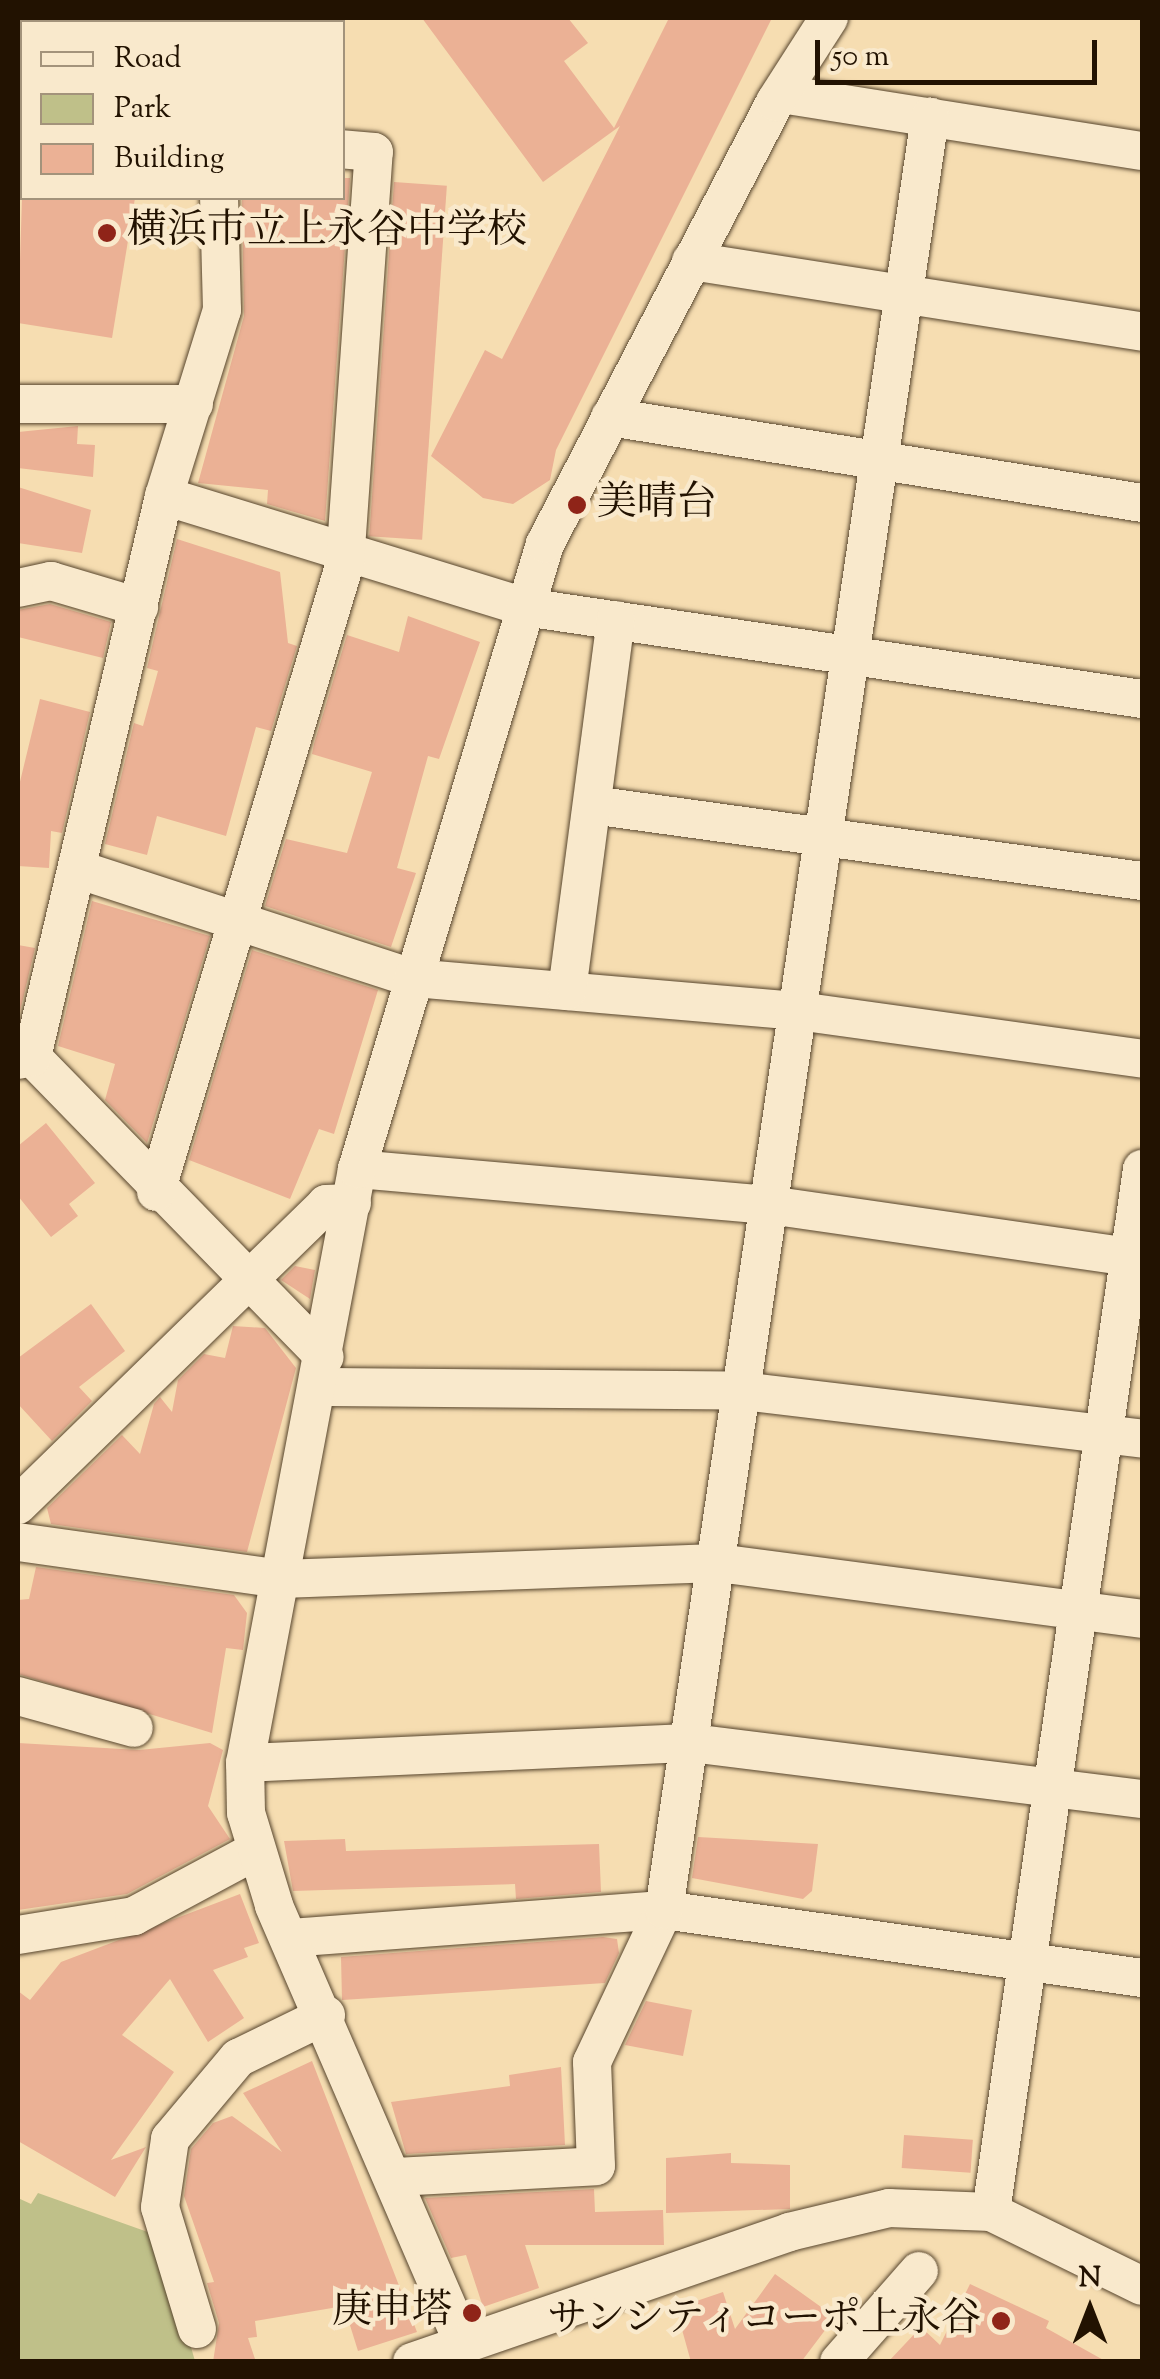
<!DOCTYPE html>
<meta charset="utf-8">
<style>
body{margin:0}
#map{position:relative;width:1160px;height:2379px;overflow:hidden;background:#f6ddb1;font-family:"Sorts Mill Goudy","Noto Serif JP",serif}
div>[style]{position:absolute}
.green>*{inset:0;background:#bfc089}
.building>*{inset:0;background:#ebb195;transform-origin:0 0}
.roads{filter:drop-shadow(0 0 2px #57452d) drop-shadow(0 0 2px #57452d)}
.minor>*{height:38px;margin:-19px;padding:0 19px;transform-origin:19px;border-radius:19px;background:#f9e9cc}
.dots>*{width:28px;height:28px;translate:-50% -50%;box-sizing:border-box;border:5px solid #f9e9cc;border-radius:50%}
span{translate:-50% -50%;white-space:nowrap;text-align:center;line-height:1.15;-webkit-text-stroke:9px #f9e9cc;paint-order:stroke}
.poi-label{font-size:40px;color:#221201}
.left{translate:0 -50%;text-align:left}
.right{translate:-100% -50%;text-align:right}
.frame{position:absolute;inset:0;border:20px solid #221201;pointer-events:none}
.legend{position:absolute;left:20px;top:20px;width:325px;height:180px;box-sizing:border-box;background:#f9e9cc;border:2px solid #a3937b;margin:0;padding:12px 18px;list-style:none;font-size:30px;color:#221201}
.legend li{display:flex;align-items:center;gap:20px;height:50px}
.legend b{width:50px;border:2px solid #a3937b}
.north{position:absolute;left:1040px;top:2259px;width:100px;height:100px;-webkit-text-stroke:8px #f9e9cc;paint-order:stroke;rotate:0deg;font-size:28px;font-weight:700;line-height:40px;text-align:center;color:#221201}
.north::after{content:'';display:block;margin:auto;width:35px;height:45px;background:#221201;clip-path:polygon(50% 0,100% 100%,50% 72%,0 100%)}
.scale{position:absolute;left:815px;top:40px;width:282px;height:45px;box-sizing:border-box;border:5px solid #221201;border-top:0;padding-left:12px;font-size:30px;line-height:35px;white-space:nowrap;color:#221201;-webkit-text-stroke:8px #f9e9cc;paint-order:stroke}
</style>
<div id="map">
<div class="green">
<div style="clip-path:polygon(38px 2193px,159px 2236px,195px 2361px,18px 2362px,18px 2198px,31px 2204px)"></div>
</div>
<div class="building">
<div style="clip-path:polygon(422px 18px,568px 18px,588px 43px,564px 61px,614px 128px,669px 18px,772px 18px,556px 450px,550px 480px,513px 504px,483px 498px,431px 456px,485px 350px,502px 359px,620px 126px,543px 182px)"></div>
<div style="clip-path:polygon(342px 178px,350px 178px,325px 521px,267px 504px,268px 490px,198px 483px,244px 316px,242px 198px,342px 198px)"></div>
<div style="left:394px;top:182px;width:53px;height:355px;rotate:4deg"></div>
<div style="clip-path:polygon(22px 198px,135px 198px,112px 338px,18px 323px)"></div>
<div style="clip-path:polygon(78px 426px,77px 444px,95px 445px,93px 477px,18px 468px,18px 432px)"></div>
<div style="clip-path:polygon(18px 487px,91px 510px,82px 553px,18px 543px)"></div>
<div style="clip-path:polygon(177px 539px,280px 572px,288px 643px,297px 646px,271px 731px,256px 727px,226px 836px,157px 816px,147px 855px,105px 844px,134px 723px,143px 726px,158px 671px,147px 668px)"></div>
<div style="clip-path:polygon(50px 604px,111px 622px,103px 658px,18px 637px,18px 610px)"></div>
<div style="clip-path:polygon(408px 616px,480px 642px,439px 759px,428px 756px,397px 868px,416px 873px,391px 947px,265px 906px,286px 839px,347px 853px,372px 772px,312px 754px,314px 744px,347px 635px,399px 652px)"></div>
<div style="clip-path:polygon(40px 699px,90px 712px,62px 833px,51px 831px,49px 868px,18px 866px,18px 790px)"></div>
<div style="clip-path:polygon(92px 901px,210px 936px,147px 1143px,105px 1100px,115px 1064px,58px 1046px)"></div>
<div style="clip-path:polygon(18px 945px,35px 948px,18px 1020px)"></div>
<div style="clip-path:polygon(252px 950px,378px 990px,334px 1134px,319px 1129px,290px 1199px,189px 1160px)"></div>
<div style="clip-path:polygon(46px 1123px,95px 1183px,69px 1204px,78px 1216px,51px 1237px,18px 1196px,18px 1146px)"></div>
<div style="clip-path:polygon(295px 1266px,315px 1270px,310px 1299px,281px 1280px)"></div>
<div style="clip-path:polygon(91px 1304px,125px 1351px,79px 1387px,92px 1401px,52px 1441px,18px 1404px,18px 1358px)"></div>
<div style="clip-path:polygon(233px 1326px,265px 1328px,296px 1368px,247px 1552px,51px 1524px,47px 1508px,122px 1435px,140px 1454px,154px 1404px,160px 1397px,172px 1412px,178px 1380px,204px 1354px,225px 1358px)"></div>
<div style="clip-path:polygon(36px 1567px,234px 1595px,247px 1613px,243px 1650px,226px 1648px,212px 1733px,18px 1674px,18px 1600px,29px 1599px)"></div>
<div style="clip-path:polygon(18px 1743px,139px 1750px,210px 1743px,223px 1750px,208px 1806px,230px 1839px,127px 1894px,18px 1910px)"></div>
<div style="clip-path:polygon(698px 1837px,818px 1844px,812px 1891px,803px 1899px,692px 1878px)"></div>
<div style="clip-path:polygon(345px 1839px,346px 1851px,599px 1844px,601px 1892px,516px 1899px,515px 1884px,293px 1891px,284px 1841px)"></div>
<div style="clip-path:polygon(240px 1894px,259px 1943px,244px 1948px,248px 1957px,213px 1970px,244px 2018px,208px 2042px,170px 1979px,122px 2035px,174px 2072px,111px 2160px,146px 2147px,115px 2197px,18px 2141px,18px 1991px,30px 2000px,61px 1962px)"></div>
<div style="clip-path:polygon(603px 1937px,617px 1939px,619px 1953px,605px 1983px,342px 2000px,341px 1957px)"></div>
<div style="clip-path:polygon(646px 2001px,692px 2010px,683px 2056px,625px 2045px)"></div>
<div style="clip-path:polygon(312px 2061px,417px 2332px,358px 2351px,344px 2306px,255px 2321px,257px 2337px,248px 2338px,256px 2362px,213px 2362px,219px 2323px,207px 2283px,214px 2282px,184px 2196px,191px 2149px,213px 2123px,232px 2116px,282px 2152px,243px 2093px)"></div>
<div style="clip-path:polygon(561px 2067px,565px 2145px,406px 2154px,391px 2102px,510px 2086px,509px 2075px)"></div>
<div style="left:904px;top:2135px;width:69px;height:33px;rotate:4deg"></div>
<div style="clip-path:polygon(731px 2153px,731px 2163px,790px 2165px,790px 2209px,666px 2213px,666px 2158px)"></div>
<div style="clip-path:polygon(594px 2189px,595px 2212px,663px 2210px,664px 2245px,525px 2245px,539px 2288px,483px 2307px,466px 2255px,451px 2258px,425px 2198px)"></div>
<div style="clip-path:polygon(775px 2274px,835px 2317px,801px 2362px,691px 2362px,676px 2308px,723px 2292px,735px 2329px)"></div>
<div style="clip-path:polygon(970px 2284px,1049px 2321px,1046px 2328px,1107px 2362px,888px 2362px,921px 2327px,940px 2345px)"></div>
</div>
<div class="roads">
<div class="minor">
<div style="left:213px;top:18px;width:4px;rotate:90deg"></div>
<div style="left:781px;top:94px;width:365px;rotate:9deg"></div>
<div style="left:691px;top:261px;width:457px;rotate:8.9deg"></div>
<div style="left:18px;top:404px;width:176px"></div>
<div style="left:610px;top:417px;width:539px;rotate:9.18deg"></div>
<div style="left:164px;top:496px;width:378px;rotate:17.1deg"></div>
<div style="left:525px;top:607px;width:624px;rotate:8.48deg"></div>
<div style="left:18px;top:588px;width:34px;rotate:-12deg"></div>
<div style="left:51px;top:581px;width:92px;rotate:16.5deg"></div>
<div style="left:592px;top:805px;width:555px;rotate:7.87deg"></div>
<div style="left:77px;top:869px;width:353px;rotate:18deg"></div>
<div style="left:413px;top:978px;width:386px;rotate:4.9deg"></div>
<div style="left:798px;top:1011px;width:347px;rotate:7.9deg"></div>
<div style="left:567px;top:991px;width:374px;rotate:-82.5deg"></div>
<div style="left:32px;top:1057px;width:419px;rotate:45.7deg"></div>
<div style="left:18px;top:1060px;width:14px;rotate:-12deg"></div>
<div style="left:32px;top:1057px;width:576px;rotate:-76.76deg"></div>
<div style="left:164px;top:496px;width:195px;rotate:-72.7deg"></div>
<div style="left:222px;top:310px;width:112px;rotate:-91.5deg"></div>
<div style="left:357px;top:1169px;width:414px;rotate:5deg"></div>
<div style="left:769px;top:1205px;width:377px;rotate:8.2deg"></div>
<div style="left:156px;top:1192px;width:657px;rotate:-73.28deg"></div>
<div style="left:345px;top:563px;width:412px;rotate:-86deg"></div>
<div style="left:374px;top:152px;width:32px;rotate:-175deg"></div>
<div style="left:319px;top:1387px;width:423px;rotate:0.5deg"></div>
<div style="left:742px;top:1391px;width:403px;rotate:6.8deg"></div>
<div style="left:18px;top:1505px;width:431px;rotate:-44.3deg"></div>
<div style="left:326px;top:1204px;width:26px;rotate:-2deg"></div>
<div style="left:18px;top:1542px;width:265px;rotate:8deg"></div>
<div style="left:280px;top:1579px;width:438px;rotate:-2.1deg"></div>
<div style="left:718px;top:1563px;width:428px;rotate:7.5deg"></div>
<div style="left:18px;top:1696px;width:120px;rotate:15.4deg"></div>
<div style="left:245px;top:1763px;width:446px;rotate:-2.6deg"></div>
<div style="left:691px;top:1743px;width:454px;rotate:7.1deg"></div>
<div style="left:18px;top:1935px;width:118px;rotate:-9.3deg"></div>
<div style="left:134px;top:1916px;width:137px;rotate:-28.2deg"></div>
<div style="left:290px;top:1938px;width:375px;rotate:-4.3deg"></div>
<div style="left:664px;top:1910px;width:483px;rotate:8.1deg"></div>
<div style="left:396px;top:2177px;width:200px;rotate:-3.1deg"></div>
<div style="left:596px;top:2166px;width:104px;rotate:-92.2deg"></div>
<div style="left:592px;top:2062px;width:168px;rotate:-64.7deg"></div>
<div style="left:664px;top:1910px;width:1813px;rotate:-81.56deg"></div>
<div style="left:991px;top:2212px;width:1054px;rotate:-81.76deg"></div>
<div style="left:197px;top:2329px;width:127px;rotate:-106.9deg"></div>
<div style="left:160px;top:2207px;width:69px;rotate:-81.6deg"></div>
<div style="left:170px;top:2139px;width:106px;rotate:-50deg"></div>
<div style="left:238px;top:2058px;width:98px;rotate:-26deg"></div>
<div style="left:464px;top:2345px;width:479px;rotate:-113.4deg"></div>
<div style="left:274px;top:1905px;width:96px;rotate:-106.9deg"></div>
<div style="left:246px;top:1813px;width:50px;rotate:-91.1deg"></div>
<div style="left:245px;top:1763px;width:604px;rotate:-79.32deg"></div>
<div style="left:357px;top:1169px;width:653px;rotate:-73.26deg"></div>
<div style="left:545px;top:544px;width:498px;rotate:-62.5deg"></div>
<div style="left:775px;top:102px;width:100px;rotate:-57.3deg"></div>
<div style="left:412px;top:2362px;width:399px;rotate:-19deg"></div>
<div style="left:789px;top:2232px;width:103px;rotate:-13.5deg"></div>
<div style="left:889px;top:2208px;width:102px;rotate:2.2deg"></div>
<div style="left:991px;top:2212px;width:168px;rotate:26.1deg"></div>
<div style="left:839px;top:2362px;width:121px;rotate:-48.7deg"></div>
</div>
</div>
<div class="dots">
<div style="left:107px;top:233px;background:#8f2418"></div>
<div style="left:577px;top:505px;background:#8f2418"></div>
<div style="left:472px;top:2313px;background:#8f2418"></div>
<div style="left:1001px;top:2321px;background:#8f2418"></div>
</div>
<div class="poi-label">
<span class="left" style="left:127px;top:233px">横浜市立上永谷中学校</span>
<span class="left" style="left:597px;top:505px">美晴台</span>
<span class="right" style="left:452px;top:2313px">庚申塔</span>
<span class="right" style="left:981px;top:2321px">サンシティコーポ上永谷</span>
</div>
<div class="frame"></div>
<ul class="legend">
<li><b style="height:12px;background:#f9e9cc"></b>Road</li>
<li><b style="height:28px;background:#bfc089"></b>Park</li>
<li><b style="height:28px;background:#ebb195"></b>Building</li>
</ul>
<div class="north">N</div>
<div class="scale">50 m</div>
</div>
